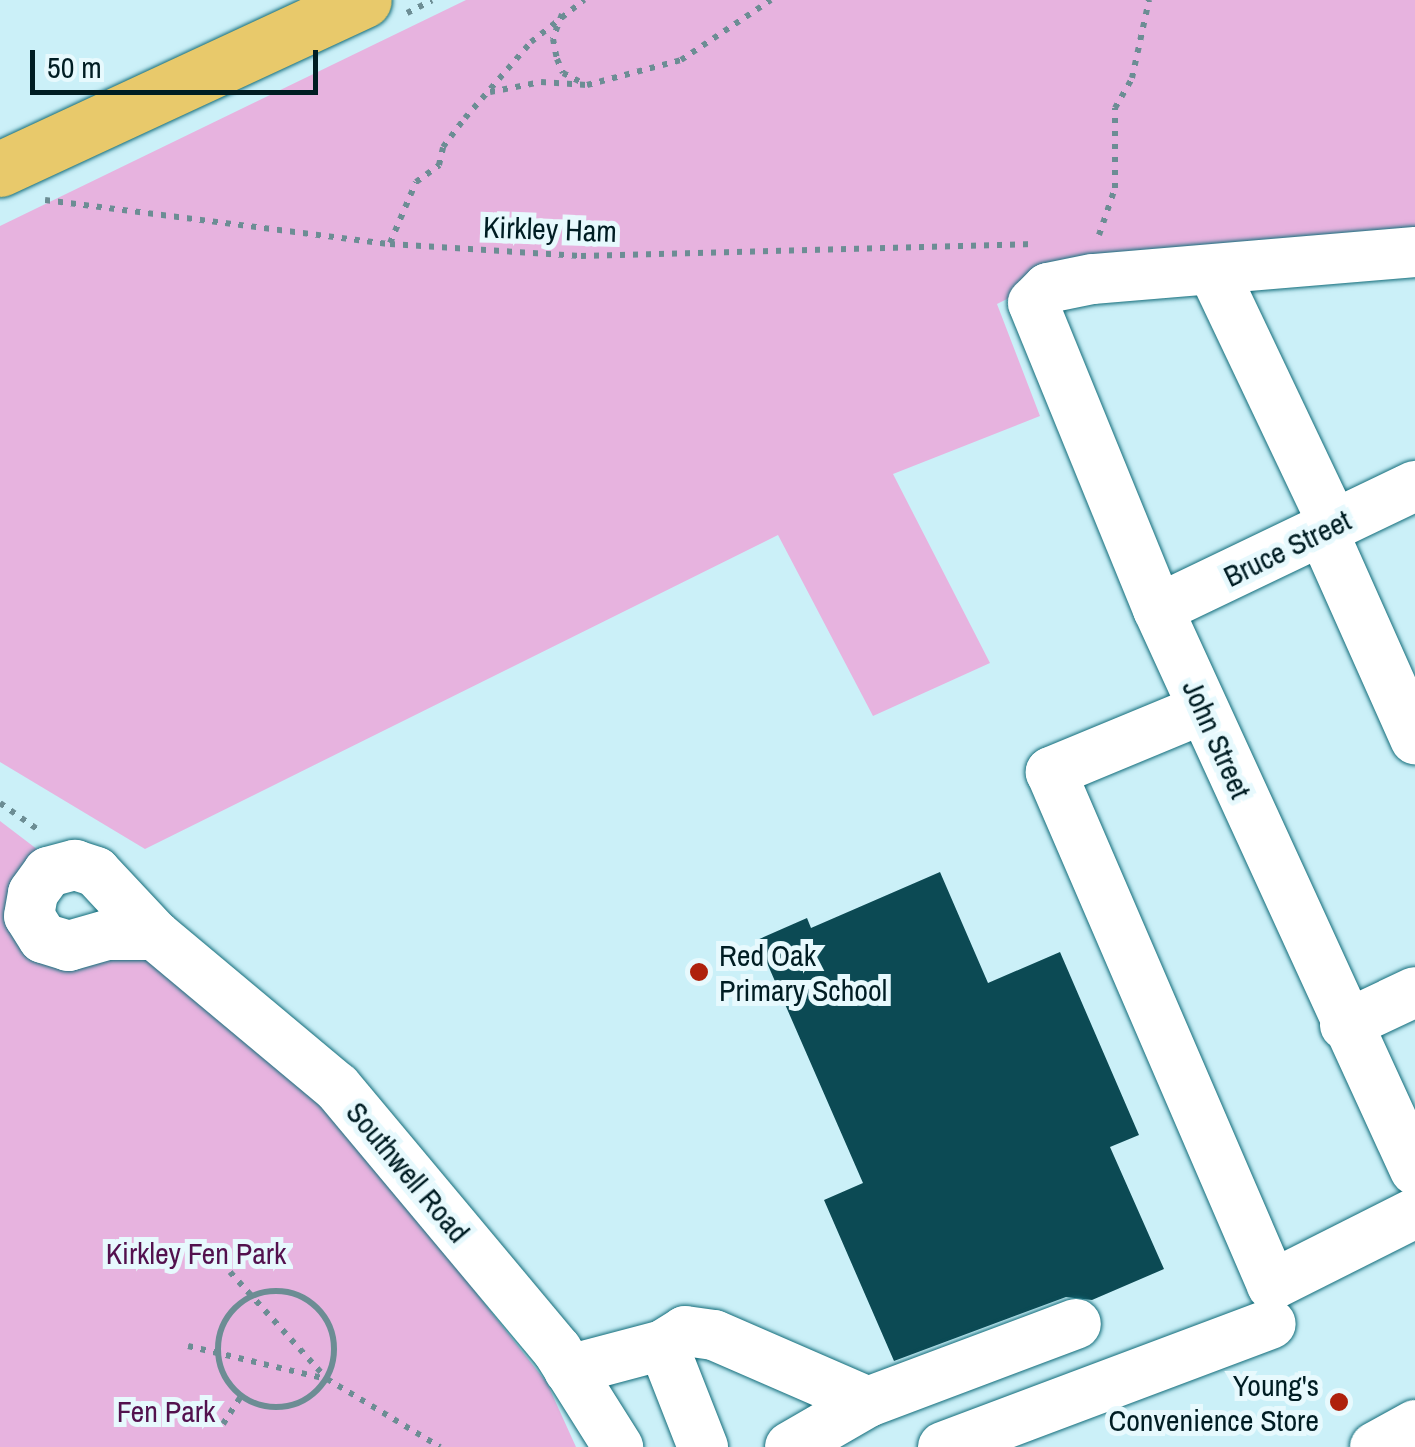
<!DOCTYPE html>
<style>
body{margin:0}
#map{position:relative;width:1415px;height:1447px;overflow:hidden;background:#cbf0f8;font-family:"Archivo Narrow",sans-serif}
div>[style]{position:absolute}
.green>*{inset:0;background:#e7b3df}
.building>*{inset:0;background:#0c4a54}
.path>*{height:6px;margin-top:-3px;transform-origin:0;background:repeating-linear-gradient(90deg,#6c8d94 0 5px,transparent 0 13px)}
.path>.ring{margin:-3px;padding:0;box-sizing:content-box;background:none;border:6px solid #6c8d94;border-radius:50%}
.roads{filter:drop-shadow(0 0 2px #126c7a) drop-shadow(0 0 2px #126c7a)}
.minor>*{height:50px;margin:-25px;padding:0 25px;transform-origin:25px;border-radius:25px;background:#fff}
.highway>*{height:55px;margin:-27.5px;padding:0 27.5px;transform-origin:27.5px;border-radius:27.5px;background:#e8c96b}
.dots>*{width:28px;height:28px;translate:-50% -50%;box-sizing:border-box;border:5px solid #e7f9fd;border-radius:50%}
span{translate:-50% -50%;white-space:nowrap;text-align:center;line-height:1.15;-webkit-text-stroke:10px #e7f9fd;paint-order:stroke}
.street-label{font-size:30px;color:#001d23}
.poi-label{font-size:30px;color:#001d23}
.left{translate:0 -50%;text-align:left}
.right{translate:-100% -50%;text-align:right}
.park-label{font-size:30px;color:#53114e}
.scale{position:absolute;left:30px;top:50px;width:288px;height:45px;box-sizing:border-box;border:5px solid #001d23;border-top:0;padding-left:12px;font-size:30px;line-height:35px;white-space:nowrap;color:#001d23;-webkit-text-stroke:8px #e7f9fd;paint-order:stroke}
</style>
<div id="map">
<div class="green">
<div style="clip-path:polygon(466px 0,1415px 0,1415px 247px,1057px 274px,997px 304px,1040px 416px,893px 474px,990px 663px,873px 716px,778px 535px,145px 849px,0 762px,0 226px)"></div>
<div style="clip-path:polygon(0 821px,46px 856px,12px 918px,142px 949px,330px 1107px,547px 1383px,576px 1447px,0 1447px)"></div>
</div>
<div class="building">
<div style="clip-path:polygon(940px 872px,988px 983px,1060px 952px,1139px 1135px,1110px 1147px,1164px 1269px,1092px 1300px,1066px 1297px,894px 1361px,824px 1200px,863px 1183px,757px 940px,807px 918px,811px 928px)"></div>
</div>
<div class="path">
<div style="left:407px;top:13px;width:28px;rotate:-27deg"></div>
<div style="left:562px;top:14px;width:27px;rotate:110deg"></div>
<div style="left:553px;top:39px;width:20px;rotate:79deg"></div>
<div style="left:557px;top:59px;width:15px;rotate:67deg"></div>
<div style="left:563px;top:73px;width:20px;rotate:27deg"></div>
<div style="left:490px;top:92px;width:52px;rotate:-11.1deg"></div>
<div style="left:541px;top:82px;width:46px;rotate:3.7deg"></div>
<div style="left:587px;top:85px;width:97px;rotate:-14.9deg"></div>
<div style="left:681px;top:60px;width:108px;rotate:-33.7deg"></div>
<div style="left:45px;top:200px;width:348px;rotate:7.3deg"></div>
<div style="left:390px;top:244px;width:191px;rotate:3.6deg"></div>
<div style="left:581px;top:256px;width:454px;rotate:-1.5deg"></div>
<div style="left:1099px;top:235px;width:50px;rotate:-71.2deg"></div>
<div style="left:1115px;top:188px;width:80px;rotate:-90deg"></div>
<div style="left:1115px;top:108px;width:34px;rotate:-60deg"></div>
<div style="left:1132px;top:78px;width:80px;rotate:-77.7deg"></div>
<div style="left:390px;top:243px;width:66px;rotate:-66.9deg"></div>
<div style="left:416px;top:182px;width:29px;rotate:-36deg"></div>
<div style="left:439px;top:165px;width:18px;rotate:-77deg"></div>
<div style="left:443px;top:147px;width:36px;rotate:-53deg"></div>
<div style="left:465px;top:118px;width:101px;rotate:-49deg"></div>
<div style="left:531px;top:42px;width:68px;rotate:-38.4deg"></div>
<div style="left:0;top:803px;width:49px;rotate:35deg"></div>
<div style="left:230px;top:1272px;width:143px;rotate:47.8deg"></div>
<div class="ring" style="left:218px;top:1291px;width:110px;height:110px"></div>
<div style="left:188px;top:1346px;width:143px;rotate:13.4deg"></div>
<div style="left:327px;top:1379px;width:132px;rotate:31deg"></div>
<div style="left:223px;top:1424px;width:35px;rotate:-57deg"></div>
</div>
<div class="roads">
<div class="minor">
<div style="left:1415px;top:252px;width:324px;rotate:175.2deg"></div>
<div style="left:1092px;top:279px;width:45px;rotate:168.4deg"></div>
<div style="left:1048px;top:288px;width:21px;rotate:135deg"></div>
<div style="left:1033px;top:303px;width:331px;rotate:67.8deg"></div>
<div style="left:1158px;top:609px;width:617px;rotate:65.39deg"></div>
<div style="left:1214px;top:273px;width:280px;rotate:64.6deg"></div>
<div style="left:1323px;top:532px;width:227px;rotate:66deg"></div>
<div style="left:1158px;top:609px;width:285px;rotate:-25.6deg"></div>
<div style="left:1203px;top:709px;width:165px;rotate:157.5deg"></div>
<div style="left:1051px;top:772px;width:559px;rotate:66.69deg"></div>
<div style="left:1272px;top:1285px;width:160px;rotate:-26.7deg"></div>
<div style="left:155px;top:935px;width:48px;rotate:180deg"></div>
<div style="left:107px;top:935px;width:40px;rotate:164deg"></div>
<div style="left:69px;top:946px;width:27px;rotate:-163deg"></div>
<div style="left:43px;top:938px;width:26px;rotate:-122deg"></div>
<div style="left:29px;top:916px;width:23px;rotate:-80deg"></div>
<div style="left:33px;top:893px;width:26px;rotate:-54deg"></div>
<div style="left:48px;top:872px;width:28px;rotate:-15deg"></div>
<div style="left:75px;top:865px;width:22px;rotate:18deg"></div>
<div style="left:96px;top:872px;width:86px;rotate:46.9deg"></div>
<div style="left:155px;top:935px;width:237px;rotate:39.9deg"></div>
<div style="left:337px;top:1087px;width:343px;rotate:50.1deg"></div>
<div style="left:557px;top:1350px;width:115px;rotate:57.8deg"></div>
<div style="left:1345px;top:1025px;width:77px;rotate:-25.2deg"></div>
<div style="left:663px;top:1345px;width:26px;rotate:-32deg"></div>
<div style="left:685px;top:1331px;width:29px;rotate:8deg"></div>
<div style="left:714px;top:1335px;width:168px;rotate:23.5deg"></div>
<div style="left:569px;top:1370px;width:97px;rotate:-14.9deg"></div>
<div style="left:663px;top:1345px;width:110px;rotate:68.6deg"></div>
<div style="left:790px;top:1447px;width:90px;rotate:-30deg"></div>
<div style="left:868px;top:1402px;width:222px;rotate:-20.6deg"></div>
<div style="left:943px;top:1447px;width:350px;rotate:-20.6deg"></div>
<div style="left:1375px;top:1447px;width:46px;rotate:-28.8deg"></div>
</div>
<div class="highway">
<div style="left:0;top:169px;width:401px;rotate:-24.9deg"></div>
</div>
</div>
<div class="dots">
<div style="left:699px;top:972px;background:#af210c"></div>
<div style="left:1339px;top:1402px;background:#af210c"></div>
</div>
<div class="street-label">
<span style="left:550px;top:229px;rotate:2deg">Kirkley Ham</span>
<span style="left:1287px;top:548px;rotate:-26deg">Bruce Street</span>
<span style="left:1217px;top:739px;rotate:66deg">John Street</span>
<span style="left:408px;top:1172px;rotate:50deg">Southwell Road</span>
</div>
<div class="poi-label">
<span class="left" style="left:719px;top:972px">Red Oak<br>Primary School</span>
<span class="right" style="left:1319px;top:1402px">Young's<br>Convenience Store</span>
</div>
<div class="park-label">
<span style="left:196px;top:1253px">Kirkley Fen Park</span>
<span style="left:166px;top:1411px">Fen Park</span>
</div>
<div class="scale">50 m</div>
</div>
